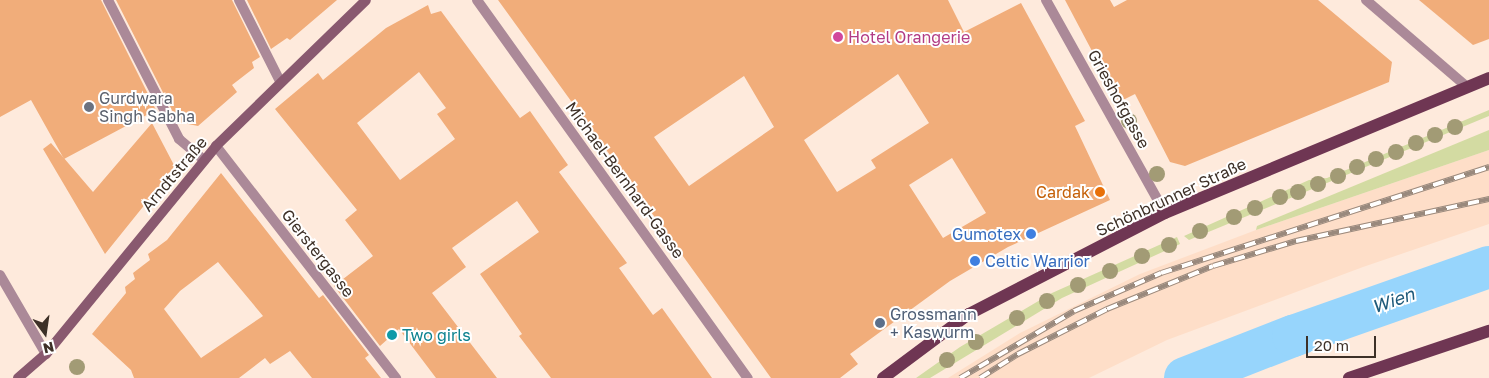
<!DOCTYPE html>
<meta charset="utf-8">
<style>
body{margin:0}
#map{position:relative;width:1489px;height:378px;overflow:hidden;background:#feeadc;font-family:"Golos Text",sans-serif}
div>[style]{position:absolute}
.built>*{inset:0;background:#fedec8}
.green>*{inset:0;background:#d3dba2}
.river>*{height:42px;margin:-21px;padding:0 21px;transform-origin:21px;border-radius:21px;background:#97d5fc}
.building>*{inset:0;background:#f1ad7a}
.street>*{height:10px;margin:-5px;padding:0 5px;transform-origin:5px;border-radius:5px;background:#ab8998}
.secondary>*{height:10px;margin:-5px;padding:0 5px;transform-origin:5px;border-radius:5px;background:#89596f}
.primary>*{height:12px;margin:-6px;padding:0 6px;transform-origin:6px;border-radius:6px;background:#6f3653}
.rail>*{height:5.5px;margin-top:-2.75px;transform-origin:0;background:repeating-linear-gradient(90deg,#fff 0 11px,#99897d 0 22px);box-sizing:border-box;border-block:1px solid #99897d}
.trees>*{width:16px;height:16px;margin:-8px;border-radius:50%;background:#a29b75}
.dots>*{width:14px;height:14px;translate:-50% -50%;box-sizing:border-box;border:2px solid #fff;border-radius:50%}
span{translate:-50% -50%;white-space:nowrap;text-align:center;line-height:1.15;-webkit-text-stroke:4px #fff;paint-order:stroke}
.hotel-label{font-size:16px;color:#b23c85}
.left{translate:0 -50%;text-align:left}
.worship-label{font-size:16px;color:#5b616d}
.street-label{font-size:16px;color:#3d3027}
.food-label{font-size:16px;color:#c56008}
.right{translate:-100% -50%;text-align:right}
.shop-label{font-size:16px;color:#366cbe}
.service-label{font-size:16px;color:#4e5e75}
.culture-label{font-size:16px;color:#0d838f}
.water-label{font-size:18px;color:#1e5a7a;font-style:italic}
.north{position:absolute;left:20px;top:308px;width:50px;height:50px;-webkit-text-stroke:4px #fff;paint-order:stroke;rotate:166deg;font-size:14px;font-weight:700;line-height:20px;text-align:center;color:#3d3027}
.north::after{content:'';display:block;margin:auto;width:18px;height:22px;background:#3d3027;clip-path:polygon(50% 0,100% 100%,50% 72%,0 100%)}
.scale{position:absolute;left:1306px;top:336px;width:70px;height:22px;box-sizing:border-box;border:2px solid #3d3027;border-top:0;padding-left:6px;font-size:15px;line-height:18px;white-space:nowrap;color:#3d3027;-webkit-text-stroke:4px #fff;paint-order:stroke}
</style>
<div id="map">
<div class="built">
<div style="clip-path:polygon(1489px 150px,1489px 224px,1363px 267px,1167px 340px,1089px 378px,948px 378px,1020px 333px,1140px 274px,1256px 230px)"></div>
</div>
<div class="green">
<div style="clip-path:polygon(1489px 110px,1489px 116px,1189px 240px,1184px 236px,1309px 180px,1327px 178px)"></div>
<div style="clip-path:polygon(1489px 130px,1489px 150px,1256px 230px,1257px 226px)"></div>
<div style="clip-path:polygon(1177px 237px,1180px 244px,1062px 298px,930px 378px,916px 378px,960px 347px,1052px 293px)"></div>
</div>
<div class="river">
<div style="left:1185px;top:378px;width:116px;rotate:-21.3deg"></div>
<div style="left:1293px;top:336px;width:208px;rotate:-19.4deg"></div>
</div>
<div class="building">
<div style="clip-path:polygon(0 0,101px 0,156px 110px,64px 159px,31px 100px,0 117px)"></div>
<div style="clip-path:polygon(116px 0,232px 0,260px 57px,252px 62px,254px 68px,232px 85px,237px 92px,198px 126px,178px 122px)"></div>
<div style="clip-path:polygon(247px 0,337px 0,290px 40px,287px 38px,271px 49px)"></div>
<div style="clip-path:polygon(evenodd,498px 0,948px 0,964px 32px,1021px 3px,1085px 121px,1075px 126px,1110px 200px,1008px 247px,950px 281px,850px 354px,858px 364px,840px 378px,771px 378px,498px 0,898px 74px,929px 123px,871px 160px,876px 168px,837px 192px,804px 140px,898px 74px,498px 0,744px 76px,774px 127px,689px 186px,654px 137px,744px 76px,498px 0,952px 158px,986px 213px,943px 238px,909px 185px,952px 158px)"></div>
<div style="clip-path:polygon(1065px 0,1110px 0,1114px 7px,1127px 0,1318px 0,1392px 62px,1389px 82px,1185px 166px,1170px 162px,1135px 94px,1119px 102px)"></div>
<div style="clip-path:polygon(1419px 0,1489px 0,1489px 39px,1473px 45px)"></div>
<div style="clip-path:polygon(evenodd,428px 5px,431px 14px,441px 11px,520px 118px,530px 111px,568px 165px,559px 172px,627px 263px,619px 268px,653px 315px,662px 308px,712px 378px,551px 378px,519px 336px,522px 334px,480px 274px,539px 232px,517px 201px,452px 248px,466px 267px,432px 293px,497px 378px,436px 378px,399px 329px,380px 346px,334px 286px,373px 256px,345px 220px,357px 210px,275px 109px,318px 73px,323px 80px,386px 28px,428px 5px,419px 72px,446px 108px,437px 114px,455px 139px,400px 180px,357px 123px,419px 72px)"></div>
<div style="clip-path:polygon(152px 123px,175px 167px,105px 254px,43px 149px,51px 143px,93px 192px)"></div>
<div style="clip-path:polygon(evenodd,221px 173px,319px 298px,323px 295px,369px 355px,365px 358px,381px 378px,312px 378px,290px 351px,270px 364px,265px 358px,239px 378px,134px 378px,131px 370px,92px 334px,126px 293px,125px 287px,135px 279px,133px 273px,150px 260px,148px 254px,167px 240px,221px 173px,218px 262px,263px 316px,201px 358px,164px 309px,180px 291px,218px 262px)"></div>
</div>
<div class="street">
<div style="left:108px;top:0;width:156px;rotate:62.9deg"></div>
<div style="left:179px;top:139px;width:33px;rotate:40deg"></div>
<div style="left:239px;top:0;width:91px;rotate:63.2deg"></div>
<div style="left:477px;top:0;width:465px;rotate:54.4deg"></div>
<div style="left:1046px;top:0;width:244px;rotate:60.8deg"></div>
<div style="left:1366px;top:0;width:133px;rotate:40.7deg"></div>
<div style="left:216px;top:146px;width:294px;rotate:52.2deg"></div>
<div style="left:0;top:275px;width:91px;rotate:59.8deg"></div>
</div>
<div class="secondary">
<div style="left:18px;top:378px;width:37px;rotate:-41deg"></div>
<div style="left:46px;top:354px;width:269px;rotate:-50.7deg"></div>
<div style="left:216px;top:146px;width:209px;rotate:-44.2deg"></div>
</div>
<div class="primary">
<div style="left:883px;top:378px;width:107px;rotate:-36.7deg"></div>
<div style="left:969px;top:314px;width:220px;rotate:-27.3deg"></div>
<div style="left:1165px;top:213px;width:351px;rotate:-22.6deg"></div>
<div style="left:1349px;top:378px;width:148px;rotate:-18.6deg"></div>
</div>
<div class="rail">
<div style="left:960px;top:378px;width:132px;rotate:-30.4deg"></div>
<div style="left:1074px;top:311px;width:95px;rotate:-23.6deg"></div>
<div style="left:1161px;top:273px;width:345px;rotate:-17.9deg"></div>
<div style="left:980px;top:378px;width:45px;rotate:-32.3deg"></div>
<div style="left:1018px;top:354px;width:100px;rotate:-26.8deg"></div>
<div style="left:1107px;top:309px;width:114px;rotate:-22.1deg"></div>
<div style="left:1213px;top:266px;width:87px;rotate:-16.8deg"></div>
<div style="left:1296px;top:241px;width:198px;rotate:-12.3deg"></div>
</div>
<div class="trees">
<div style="left:1129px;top:121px"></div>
<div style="left:1455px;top:127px"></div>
<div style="left:1435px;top:135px"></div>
<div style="left:1416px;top:143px"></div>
<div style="left:1396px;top:152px"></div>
<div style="left:1376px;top:159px"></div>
<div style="left:1357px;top:167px"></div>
<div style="left:1157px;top:174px"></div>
<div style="left:1338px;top:176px"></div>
<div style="left:1318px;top:184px"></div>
<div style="left:1298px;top:192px"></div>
<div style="left:1280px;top:197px"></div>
<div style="left:1255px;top:208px"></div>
<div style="left:1234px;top:217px"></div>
<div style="left:1200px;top:231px"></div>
<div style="left:1169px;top:245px"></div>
<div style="left:1142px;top:256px"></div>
<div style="left:1110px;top:271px"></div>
<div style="left:1078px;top:285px"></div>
<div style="left:1047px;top:301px"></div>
<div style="left:1017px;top:318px"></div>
<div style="left:976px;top:342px"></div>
<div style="left:947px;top:360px"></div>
<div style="left:77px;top:367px"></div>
</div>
<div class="dots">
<div style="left:838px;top:37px;background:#d1479c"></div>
<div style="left:89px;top:107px;background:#6b7280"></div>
<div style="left:1100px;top:192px;background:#e8710a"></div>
<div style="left:1031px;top:234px;background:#3f7fe0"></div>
<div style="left:975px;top:261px;background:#3f7fe0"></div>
<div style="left:880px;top:323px;background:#5c6f8a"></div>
<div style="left:392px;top:335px;background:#0f9aa8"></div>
</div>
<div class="hotel-label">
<span class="left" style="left:848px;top:37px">Hotel Orangerie</span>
</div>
<div class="worship-label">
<span class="left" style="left:99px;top:107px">Gurdwara<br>Singh Sabha</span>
</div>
<div class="street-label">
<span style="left:1119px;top:99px;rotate:61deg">Grieshofgasse</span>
<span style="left:174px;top:174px;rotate:-50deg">Arndtstraße</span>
<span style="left:625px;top:180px;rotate:54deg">Michael-Bernhard-Gasse</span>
<span style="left:1171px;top:197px;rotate:-25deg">Schönbrunner Straße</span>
<span style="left:318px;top:253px;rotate:52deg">Gierstergasse</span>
</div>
<div class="food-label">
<span class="right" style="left:1090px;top:192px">Cardak</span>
</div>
<div class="shop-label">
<span class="right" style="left:1021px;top:234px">Gumotex</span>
<span class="left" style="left:985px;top:261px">Celtic Warrior</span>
</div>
<div class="service-label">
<span class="left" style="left:890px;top:323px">Grossmann<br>+ Kaswurm</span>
</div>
<div class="culture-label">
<span class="left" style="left:402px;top:335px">Two girls</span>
</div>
<div class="water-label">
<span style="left:1393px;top:300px;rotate:-19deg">Wien</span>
</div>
<div class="north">N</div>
<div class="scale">20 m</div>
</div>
